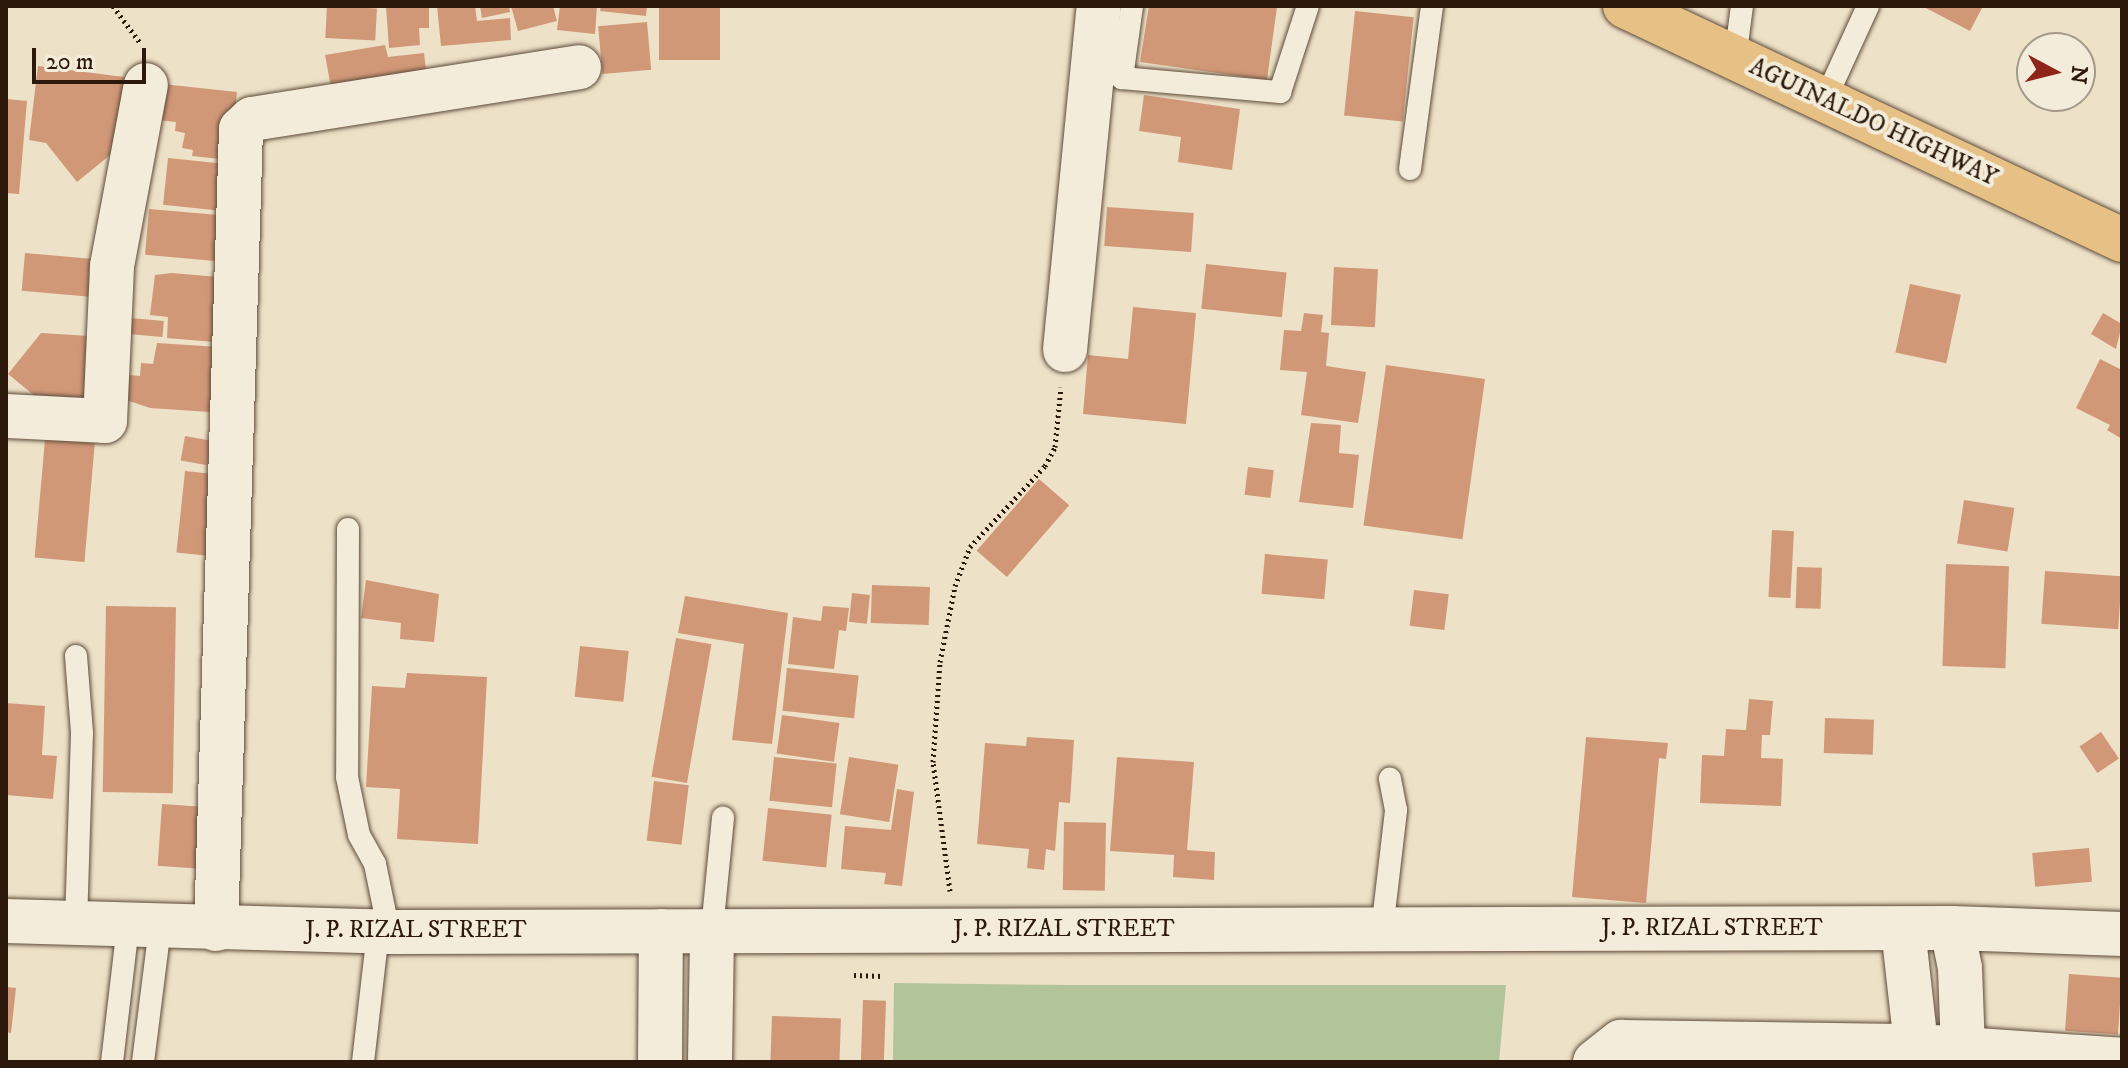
<!DOCTYPE html>
<style>
body{margin:0}
#map{position:relative;width:2128px;height:1068px;overflow:hidden;background:#ede1c7;font-family:"IM FELL DW Pica",serif}
div>[style]{position:absolute}
.green>*{inset:0;background:#b2c49a}
.building>*{inset:0;background:#d19878;transform-origin:0 0}
.path>*{height:5px;margin-top:-2.5px;transform-origin:0;background:repeating-linear-gradient(90deg,#2d190b 0 2px,transparent 0 6px)}
.roads{filter:drop-shadow(0 0 2px #5d4b3a) drop-shadow(0 0 2px #5d4b3a)}
.service>*{height:22px;margin:-11px;padding:0 11px;transform-origin:11px;border-radius:11px;background:#f3ecdb}
.minor>*{height:44px;margin:-22px;padding:0 22px;transform-origin:22px;border-radius:22px;background:#f3ecdb}
.secondary>*{height:44px;margin:-22px;padding:0 22px;transform-origin:22px;border-radius:22px;background:#f3ecdb}
.primary>*{height:44px;margin:-22px;padding:0 22px;transform-origin:22px;border-radius:22px;background:#e6c084}
span{translate:-50% -50%;white-space:nowrap;text-align:center;line-height:1.15;-webkit-text-stroke:8px #f3ecdb;paint-order:stroke}
.street-label{font-size:24px;color:#2d190b}
.frame{position:absolute;inset:0;border:8px solid #2d190b;pointer-events:none}
.north{position:absolute;left:2016px;top:32px;width:80px;height:80px;box-sizing:border-box;background:#f3ecdb;border:2px solid #a49888;border-radius:50%;rotate:97deg;font-size:22px;font-weight:700;line-height:32px;text-align:center;color:#2d190b}
.north::after{content:'';display:block;margin:auto;width:28px;height:36px;background:#8f2418;clip-path:polygon(50% 0,100% 100%,50% 72%,0 100%)}
.scale{position:absolute;left:32px;top:48px;width:114px;height:36px;box-sizing:border-box;border:4px solid #2d190b;border-top:0;padding-left:10px;font-size:24px;line-height:28px;white-space:nowrap;color:#2d190b;-webkit-text-stroke:6px #f3ecdb;paint-order:stroke}
</style>
<div id="map">
<div class="green">
<div style="clip-path:polygon(894px 983px,1068px 985px,1506px 985px,1499px 1062px,893px 1062px)"></div>
</div>
<div class="building">
<div style="left:327px;top:6px;width:50px;height:32px;rotate:3deg"></div>
<div style="clip-path:polygon(386px 6px,429px 6px,429px 28px,419px 28px,420px 45px,389px 48px)"></div>
<div style="clip-path:polygon(437px 6px,475px 6px,477px 21px,510px 18px,511px 40px,441px 46px)"></div>
<div style="clip-path:polygon(480px 6px,509px 6px,510px 12px,482px 18px)"></div>
<div style="clip-path:polygon(511px 6px,553px 6px,557px 21px,518px 31px)"></div>
<div style="clip-path:polygon(560px 6px,597px 6px,595px 34px,557px 30px)"></div>
<div style="clip-path:polygon(601px 6px,647px 6px,646px 16px,600px 11px)"></div>
<div style="left:659px;top:6px;width:61px;height:54px"></div>
<div style="clip-path:polygon(1149px 6px,1277px 7px,1267px 80px,1140px 62px)"></div>
<div style="clip-path:polygon(1922px 6px,1983px 6px,1970px 31px)"></div>
<div style="left:1355px;top:11px;width:59px;height:105px;rotate:6deg"></div>
<div style="left:647px;top:22px;width:48px;height:49px;rotate:85deg"></div>
<div style="clip-path:polygon(385px 45px,388px 57px,424px 53px,427px 78px,332px 93px,325px 55px)"></div>
<div style="clip-path:polygon(38px 66px,124px 77px,115px 151px,77px 182px,46px 143px,29px 140px)"></div>
<div style="clip-path:polygon(153px 83px,237px 92px,230px 160px,192px 156px,193px 150px,182px 148px,185px 133px,175px 131px,176px 122px,149px 119px)"></div>
<div style="clip-path:polygon(1144px 95px,1240px 109px,1232px 170px,1178px 162px,1181px 137px,1139px 131px)"></div>
<div style="clip-path:polygon(6px 99px,27px 101px,19px 194px,6px 193px)"></div>
<div style="left:168px;top:158px;width:63px;height:47px;rotate:6deg"></div>
<div style="left:1107px;top:207px;width:87px;height:39px;rotate:4deg"></div>
<div style="left:149px;top:209px;width:73px;height:46px;rotate:5deg"></div>
<div style="left:25px;top:253px;width:77px;height:38px;rotate:5deg"></div>
<div style="left:1206px;top:264px;width:81px;height:45px;rotate:6deg"></div>
<div style="left:1334px;top:267px;width:44px;height:58px;rotate:3deg"></div>
<div style="clip-path:polygon(172px 273px,219px 277px,214px 342px,167px 338px,168px 317px,150px 315px,155px 275px)"></div>
<div style="left:1910px;top:284px;width:52px;height:70px;rotate:12deg"></div>
<div style="clip-path:polygon(1133px 307px,1196px 313px,1186px 424px,1083px 414px,1088px 355px,1128px 359px)"></div>
<div style="clip-path:polygon(1304px 313px,1323px 315px,1321px 332px,1329px 333px,1326px 366px,1366px 372px,1358px 423px,1301px 415px,1307px 372px,1280px 370px,1284px 330px,1301px 331px)"></div>
<div style="clip-path:polygon(2103px 313px,2122px 324px,2116px 349px,2091px 334px)"></div>
<div style="left:130px;top:318px;width:34px;height:16px;rotate:5deg"></div>
<div style="clip-path:polygon(41px 333px,90px 336px,85px 410px,35px 396px,8px 374px)"></div>
<div style="clip-path:polygon(157px 343px,219px 347px,224px 413px,150px 408px,126px 400px,129px 375px,140px 376px,141px 363px,153px 364px)"></div>
<div style="clip-path:polygon(2100px 359px,2122px 370px,2122px 439px,2107px 430px,2110px 425px,2076px 408px)"></div>
<div style="left:1386px;top:365px;width:100px;height:162px;rotate:8deg"></div>
<div style="clip-path:polygon(1311px 423px,1341px 425px,1339px 453px,1359px 455px,1353px 508px,1299px 502px)"></div>
<div style="left:185px;top:436px;width:27px;height:25px;rotate:10deg"></div>
<div style="left:45px;top:439px;width:50px;height:119px;rotate:5deg"></div>
<div style="left:1248px;top:467px;width:26px;height:28px;rotate:7deg"></div>
<div style="left:185px;top:471px;width:41px;height:82px;rotate:6deg"></div>
<div style="left:1039px;top:479px;width:40px;height:95px;rotate:41deg"></div>
<div style="left:1964px;top:500px;width:51px;height:44px;rotate:9deg"></div>
<div style="left:1772px;top:530px;width:22px;height:67px;rotate:3deg"></div>
<div style="left:1265px;top:554px;width:63px;height:40px;rotate:5deg"></div>
<div style="left:1946px;top:564px;width:63px;height:102px;rotate:2deg"></div>
<div style="left:1797px;top:567px;width:25px;height:41px;rotate:2deg"></div>
<div style="left:2045px;top:571px;width:77px;height:53px;rotate:4deg"></div>
<div style="clip-path:polygon(366px 580px,439px 594px,434px 642px,400px 639px,401px 623px,361px 618px)"></div>
<div style="left:872px;top:585px;width:58px;height:38px;rotate:2deg"></div>
<div style="left:1414px;top:590px;width:35px;height:36px;rotate:7deg"></div>
<div style="left:852px;top:593px;width:18px;height:29px;rotate:6deg"></div>
<div style="clip-path:polygon(685px 596px,788px 613px,772px 744px,732px 740px,744px 644px,678px 633px)"></div>
<div style="left:106px;top:606px;width:70px;height:186px;rotate:1deg"></div>
<div style="clip-path:polygon(823px 606px,849px 608px,846px 631px,839px 630px,834px 669px,788px 664px,793px 617px,821px 621px)"></div>
<div style="left:676px;top:638px;width:36px;height:141px;rotate:10deg"></div>
<div style="left:580px;top:646px;width:49px;height:51px;rotate:6deg"></div>
<div style="left:787px;top:668px;width:72px;height:43px;rotate:6deg"></div>
<div style="clip-path:polygon(407px 673px,487px 677px,478px 844px,397px 839px,400px 789px,366px 787px,372px 686px,405px 688px)"></div>
<div style="clip-path:polygon(1749px 699px,1773px 701px,1770px 735px,1762px 735px,1761px 758px,1783px 759px,1781px 806px,1700px 803px,1702px 755px,1724px 756px,1726px 729px,1746px 730px)"></div>
<div style="clip-path:polygon(6px 703px,45px 706px,42px 755px,57px 756px,53px 799px,6px 795px)"></div>
<div style="left:782px;top:715px;width:58px;height:39px;rotate:8deg"></div>
<div style="left:1825px;top:718px;width:49px;height:35px;rotate:2deg"></div>
<div style="left:2101px;top:732px;width:32px;height:26px;rotate:56deg"></div>
<div style="clip-path:polygon(1027px 737px,1074px 740px,1070px 803px,1059px 802px,1055px 851px,1046px 849px,1044px 870px,1027px 868px,1029px 849px,977px 844px,985px 743px,1026px 746px)"></div>
<div style="clip-path:polygon(1586px 737px,1668px 743px,1666px 759px,1659px 758px,1646px 903px,1572px 897px)"></div>
<div style="left:774px;top:757px;width:63px;height:44px;rotate:6deg"></div>
<div style="left:849px;top:757px;width:50px;height:58px;rotate:9deg"></div>
<div style="clip-path:polygon(1117px 757px,1194px 762px,1187px 850px,1215px 852px,1214px 880px,1173px 877px,1174px 855px,1110px 851px)"></div>
<div style="left:654px;top:781px;width:35px;height:60px;rotate:7deg"></div>
<div style="clip-path:polygon(897px 789px,914px 792px,902px 886px,884px 884px,886px 873px,841px 869px,845px 826px,891px 830px)"></div>
<div style="left:162px;top:804px;width:43px;height:62px;rotate:4deg"></div>
<div style="left:768px;top:808px;width:64px;height:53px;rotate:6deg"></div>
<div style="left:1064px;top:822px;width:42px;height:68px;rotate:1deg"></div>
<div style="left:2089px;top:848px;width:34px;height:57px;rotate:85deg"></div>
<div style="left:2069px;top:974px;width:53px;height:57px;rotate:4deg"></div>
<div style="clip-path:polygon(6px 987px,16px 988px,11px 1033px,6px 1032px)"></div>
<div style="left:863px;top:1000px;width:23px;height:62px;rotate:2deg"></div>
<div style="left:772px;top:1016px;width:69px;height:46px;rotate:2deg"></div>
</div>
<div class="path">
<div style="left:113px;top:6px;width:47px;rotate:53.6deg"></div>
<div style="left:950px;top:891px;width:130px;rotate:-97.5deg"></div>
<div style="left:933px;top:762px;width:100px;rotate:-86deg"></div>
<div style="left:940px;top:662px;width:77px;rotate:-78.8deg"></div>
<div style="left:955px;top:586px;width:42px;rotate:-69deg"></div>
<div style="left:970px;top:547px;width:110px;rotate:-47.2deg"></div>
<div style="left:1045px;top:466px;width:21px;rotate:-62deg"></div>
<div style="left:1055px;top:447px;width:60px;rotate:-84.3deg"></div>
<div style="left:854px;top:975px;width:28px;rotate:2deg"></div>
</div>
<div class="roads">
<div class="service">
<div style="left:1132px;top:6px;width:73px;rotate:97.9deg"></div>
<div style="left:1122px;top:78px;width:159px;rotate:5.1deg"></div>
<div style="left:1280px;top:92px;width:90px;rotate:-72deg"></div>
<div style="left:1735px;top:59px;width:53px;rotate:-82.5deg"></div>
<div style="left:1825px;top:100px;width:103px;rotate:-65.4deg"></div>
<div style="left:1410px;top:169px;width:164px;rotate:-82.3deg"></div>
<div style="left:348px;top:529px;width:248px;rotate:90.2deg"></div>
<div style="left:347px;top:777px;width:59px;rotate:78.3deg"></div>
<div style="left:359px;top:835px;width:33px;rotate:61deg"></div>
<div style="left:375px;top:864px;width:69px;rotate:78.4deg"></div>
<div style="left:76px;top:656px;width:77px;rotate:85.5deg"></div>
<div style="left:82px;top:733px;width:190px;rotate:91.8deg"></div>
<div style="left:712px;top:930px;width:113px;rotate:-84.4deg"></div>
<div style="left:1382px;top:930px;width:121px;rotate:-83.3deg"></div>
<div style="left:1396px;top:810px;width:32px;rotate:-101deg"></div>
<div style="left:112px;top:1062px;width:137px;rotate:-83.3deg"></div>
<div style="left:143px;top:1062px;width:136px;rotate:-82.8deg"></div>
<div style="left:363px;top:1062px;width:131px;rotate:-83.4deg"></div>
</div>
<div class="minor">
<div style="left:1065px;top:350px;width:346px;rotate:-84.4deg"></div>
<div style="left:6px;top:416px;width:99px;rotate:2.9deg"></div>
<div style="left:105px;top:421px;width:155px;rotate:-87.4deg"></div>
<div style="left:112px;top:266px;width:184px;rotate:-79.4deg"></div>
<div style="left:1952px;top:928px;width:41px;rotate:78.7deg"></div>
<div style="left:1960px;top:968px;width:80px;rotate:87.9deg"></div>
<div style="left:216px;top:929px;width:800px;rotate:-88.21deg"></div>
<div style="left:241px;top:129px;width:15px;rotate:-42deg"></div>
<div style="left:252px;top:119px;width:331px;rotate:-9deg"></div>
<div style="left:1903px;top:929px;width:134px;rotate:83.6deg"></div>
<div style="left:660px;top:1062px;width:131px;rotate:-89.6deg"></div>
<div style="left:710px;top:1062px;width:132px;rotate:-89.1deg"></div>
<div style="left:1595px;top:1062px;width:33px;rotate:-38deg"></div>
<div style="left:1621px;top:1042px;width:298px;rotate:0.8deg"></div>
<div style="left:1919px;top:1046px;width:203px;rotate:3.9deg"></div>
</div>
<div class="secondary">
<div style="left:6px;top:921px;width:383px;rotate:1.6deg"></div>
<div style="left:389px;top:932px;width:1563px;rotate:-0.15deg"></div>
<div style="left:1952px;top:928px;width:170px;rotate:2deg"></div>
</div>
<div class="primary">
<div style="left:1625px;top:6px;width:549px;rotate:25.21deg"></div>
</div>
</div>
<div class="street-label">
<span style="left:1873px;top:123px;rotate:25deg">AGUINALDO HIGHWAY</span>
<span style="left:1712px;top:929px">J. P. RIZAL STREET</span>
<span style="left:1064px;top:930px">J. P. RIZAL STREET</span>
<span style="left:416px;top:931px">J. P. RIZAL STREET</span>
</div>
<div class="frame"></div>
<div class="north">N</div>
<div class="scale">20 m</div>
</div>
